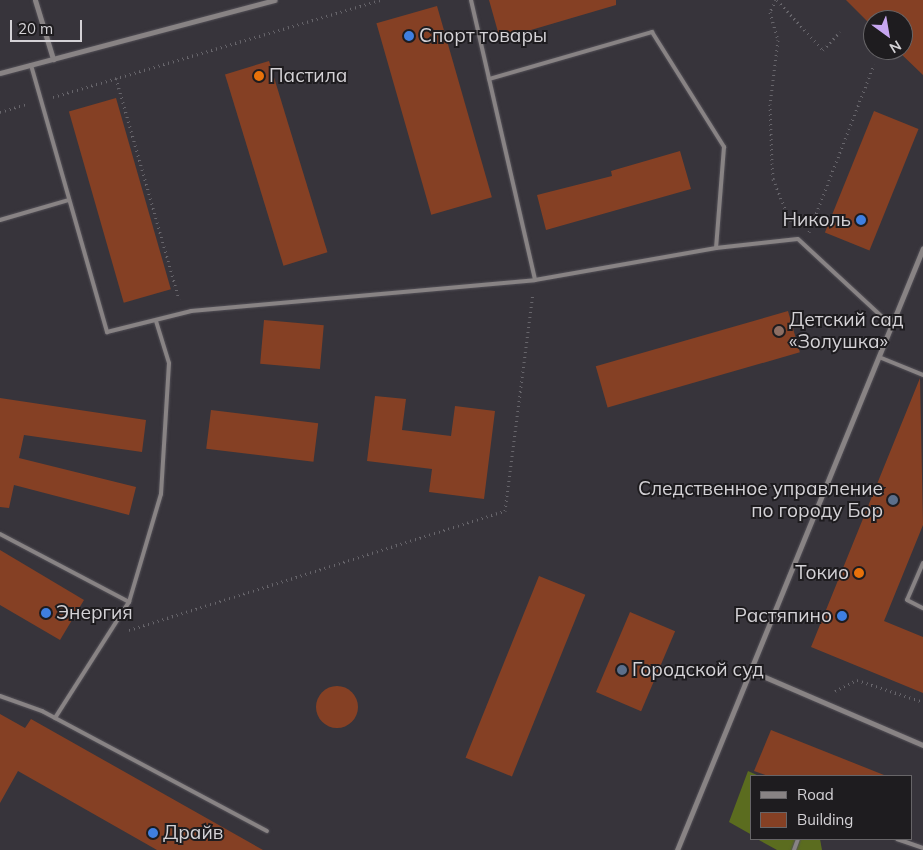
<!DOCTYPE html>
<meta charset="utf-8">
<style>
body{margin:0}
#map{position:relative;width:923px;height:850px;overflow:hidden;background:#37343b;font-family:Mulish,sans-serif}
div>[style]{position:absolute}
.forest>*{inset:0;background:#5b6c1f}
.building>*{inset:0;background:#854024;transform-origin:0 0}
.round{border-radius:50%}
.path>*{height:3px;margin-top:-1.5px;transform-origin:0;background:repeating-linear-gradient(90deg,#67656b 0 1px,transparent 0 5px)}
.roads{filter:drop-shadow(0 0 1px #535057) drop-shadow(0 0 1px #535057)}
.lane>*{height:4px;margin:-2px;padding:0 2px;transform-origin:2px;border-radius:2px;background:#888384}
.street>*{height:5px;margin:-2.5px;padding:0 2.5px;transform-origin:2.5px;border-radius:2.5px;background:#888384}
.dots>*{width:14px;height:14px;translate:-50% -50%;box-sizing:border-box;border:2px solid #1e1c1f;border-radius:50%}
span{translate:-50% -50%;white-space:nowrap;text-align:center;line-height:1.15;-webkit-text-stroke:4px #1e1c1f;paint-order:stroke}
.poi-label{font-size:19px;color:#d4d2d6}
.left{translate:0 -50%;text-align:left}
.right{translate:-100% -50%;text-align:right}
.legend{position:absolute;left:750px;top:775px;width:162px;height:65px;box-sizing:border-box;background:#1e1c1f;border:1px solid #676568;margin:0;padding:6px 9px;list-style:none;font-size:15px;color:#d4d2d6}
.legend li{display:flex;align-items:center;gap:10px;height:25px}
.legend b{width:25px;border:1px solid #676568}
.north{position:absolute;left:863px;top:10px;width:50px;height:50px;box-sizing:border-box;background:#1e1c1f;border:1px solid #676568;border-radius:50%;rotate:148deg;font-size:14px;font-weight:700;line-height:20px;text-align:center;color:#d4d2d6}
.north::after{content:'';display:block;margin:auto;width:18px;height:22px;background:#c7a6f0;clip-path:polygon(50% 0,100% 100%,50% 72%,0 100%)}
.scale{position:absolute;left:10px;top:20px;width:72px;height:22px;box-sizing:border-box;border:2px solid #d4d2d6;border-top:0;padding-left:6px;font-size:15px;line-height:18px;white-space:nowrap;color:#d4d2d6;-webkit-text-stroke:4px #1e1c1f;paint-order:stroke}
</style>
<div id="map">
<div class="forest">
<div style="clip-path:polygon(748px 771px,759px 776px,752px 776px,752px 835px,729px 822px)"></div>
<div style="clip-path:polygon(757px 839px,820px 839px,822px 850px,777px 850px)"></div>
</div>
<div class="building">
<div style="clip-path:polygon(489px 0,616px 0,616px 5px,500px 39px)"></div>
<div style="clip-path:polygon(846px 0,923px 0,923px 75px,897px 50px,903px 50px,903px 20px,873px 20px,873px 27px)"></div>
<div style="left:437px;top:6px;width:199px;height:63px;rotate:74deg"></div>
<div style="left:269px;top:61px;width:200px;height:46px;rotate:73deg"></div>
<div style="left:116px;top:98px;width:199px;height:49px;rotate:74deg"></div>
<div style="left:874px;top:111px;width:48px;height:131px;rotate:22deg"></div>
<div style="clip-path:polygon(680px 151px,691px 189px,546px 230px,537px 195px,612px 176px,611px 171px)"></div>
<div style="left:788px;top:311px;width:43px;height:200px;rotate:74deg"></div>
<div style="left:264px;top:320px;width:60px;height:44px;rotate:5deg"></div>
<div style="clip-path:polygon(920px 378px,923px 525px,884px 621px,923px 637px,923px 693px,811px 647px)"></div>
<div style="clip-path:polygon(375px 396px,406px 399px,402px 430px,451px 436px,455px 406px,495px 411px,484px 499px,429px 492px,432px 469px,367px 461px)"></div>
<div style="clip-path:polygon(0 398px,146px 420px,142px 452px,24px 435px,19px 458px,136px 487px,129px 515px,14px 485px,9px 508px,0 507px)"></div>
<div style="left:211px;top:410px;width:108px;height:39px;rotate:7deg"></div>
<div style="clip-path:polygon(0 550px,84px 600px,60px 640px,0 605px)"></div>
<div style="left:539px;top:576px;width:50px;height:196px;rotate:22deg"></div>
<div style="left:630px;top:612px;width:49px;height:87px;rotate:23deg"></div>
<div class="round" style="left:316px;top:686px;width:42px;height:42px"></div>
<div style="clip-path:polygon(0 714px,25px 728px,31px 719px,263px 850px,157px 850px,18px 771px,0 803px)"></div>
<div style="clip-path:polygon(771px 730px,884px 775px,884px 776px,768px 776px,754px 771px)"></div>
</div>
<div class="path">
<div style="left:776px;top:0;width:13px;rotate:117deg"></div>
<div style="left:770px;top:12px;width:29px;rotate:74deg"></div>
<div style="left:778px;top:40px;width:64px;rotate:97.1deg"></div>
<div style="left:770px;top:104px;width:59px;rotate:88.1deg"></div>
<div style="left:772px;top:163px;width:16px;rotate:86deg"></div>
<div style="left:773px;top:179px;width:50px;rotate:67.6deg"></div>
<div style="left:777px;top:0;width:68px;rotate:47.4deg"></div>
<div style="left:823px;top:50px;width:25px;rotate:-47deg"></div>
<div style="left:116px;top:78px;width:230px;rotate:74.1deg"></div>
<div style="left:53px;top:97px;width:341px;rotate:-16.5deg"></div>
<div style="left:0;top:112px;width:28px;rotate:-17deg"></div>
<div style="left:809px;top:232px;width:180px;rotate:-68.8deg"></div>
<div style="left:129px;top:630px;width:394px;rotate:-17.6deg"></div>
<div style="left:505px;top:511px;width:220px;rotate:-82.7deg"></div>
<div style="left:835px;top:691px;width:25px;rotate:-27deg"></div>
<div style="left:857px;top:680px;width:70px;rotate:18.4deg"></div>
</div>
<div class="roads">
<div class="lane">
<div style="left:471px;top:0;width:287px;rotate:77.1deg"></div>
<div style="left:31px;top:65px;width:278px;rotate:74.1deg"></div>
<div style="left:107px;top:332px;width:87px;rotate:-14deg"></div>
<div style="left:191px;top:311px;width:345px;rotate:-5.1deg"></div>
<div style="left:535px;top:280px;width:184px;rotate:-10deg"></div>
<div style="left:716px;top:248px;width:82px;rotate:-6.3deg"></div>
<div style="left:798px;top:239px;width:127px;rotate:42.8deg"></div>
<div style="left:489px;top:79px;width:170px;rotate:-16.1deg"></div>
<div style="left:652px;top:32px;width:136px;rotate:57.9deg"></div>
<div style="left:724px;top:147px;width:101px;rotate:94.5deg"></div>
<div style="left:0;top:220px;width:72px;rotate:-16.2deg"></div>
<div style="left:879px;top:357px;width:48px;rotate:22.2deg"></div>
<div style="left:0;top:534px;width:146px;rotate:27.8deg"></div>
<div style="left:129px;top:602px;width:113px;rotate:-73.5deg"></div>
<div style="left:161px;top:494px;width:131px;rotate:-86.5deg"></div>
<div style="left:169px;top:363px;width:44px;rotate:-107.2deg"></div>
<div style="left:923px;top:563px;width:40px;rotate:113.4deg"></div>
<div style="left:907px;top:600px;width:18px;rotate:27deg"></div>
<div style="left:0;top:696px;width:45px;rotate:19.7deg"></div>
<div style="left:42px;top:711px;width:255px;rotate:28.1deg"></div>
<div style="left:55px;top:718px;width:138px;rotate:-57.5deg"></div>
<div style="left:897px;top:839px;width:28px;rotate:19deg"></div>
<div style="left:794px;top:850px;width:12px;rotate:-70deg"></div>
</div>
<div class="street">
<div style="left:35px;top:0;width:62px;rotate:73deg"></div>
<div style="left:0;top:73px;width:284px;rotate:-14.9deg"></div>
<div style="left:751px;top:671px;width:187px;rotate:23.3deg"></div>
<div style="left:677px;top:850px;width:650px;rotate:-67.77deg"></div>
</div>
</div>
<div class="dots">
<div style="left:409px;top:36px;background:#3f7fe0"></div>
<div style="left:259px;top:76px;background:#e8710a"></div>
<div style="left:861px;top:220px;background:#3f7fe0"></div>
<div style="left:779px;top:331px;background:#8d6e63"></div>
<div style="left:893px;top:500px;background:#5c6f8a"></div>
<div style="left:859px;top:573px;background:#e8710a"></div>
<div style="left:46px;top:613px;background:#3f7fe0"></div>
<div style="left:842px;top:616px;background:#3f7fe0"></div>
<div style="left:622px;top:670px;background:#5c6f8a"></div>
<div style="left:153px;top:833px;background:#3f7fe0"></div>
</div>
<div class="poi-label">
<span class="left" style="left:419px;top:36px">Спорт товары</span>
<span class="left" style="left:269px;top:76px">Пастила</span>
<span class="right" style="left:851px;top:220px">Николь</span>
<span class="left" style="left:789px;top:331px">Детский сад<br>«Золушка»</span>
<span class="right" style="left:883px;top:500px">Следственное управление<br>по городу Бор</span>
<span class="right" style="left:849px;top:573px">Токио</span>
<span class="left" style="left:56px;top:613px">Энергия</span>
<span class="right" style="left:832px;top:616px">Растяпино</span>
<span class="left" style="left:632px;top:670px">Городской суд</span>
<span class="left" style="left:163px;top:833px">Драйв</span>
</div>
<ul class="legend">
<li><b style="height:6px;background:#888384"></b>Road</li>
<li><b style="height:14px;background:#854024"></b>Building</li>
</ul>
<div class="north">N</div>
<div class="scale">20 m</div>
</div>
